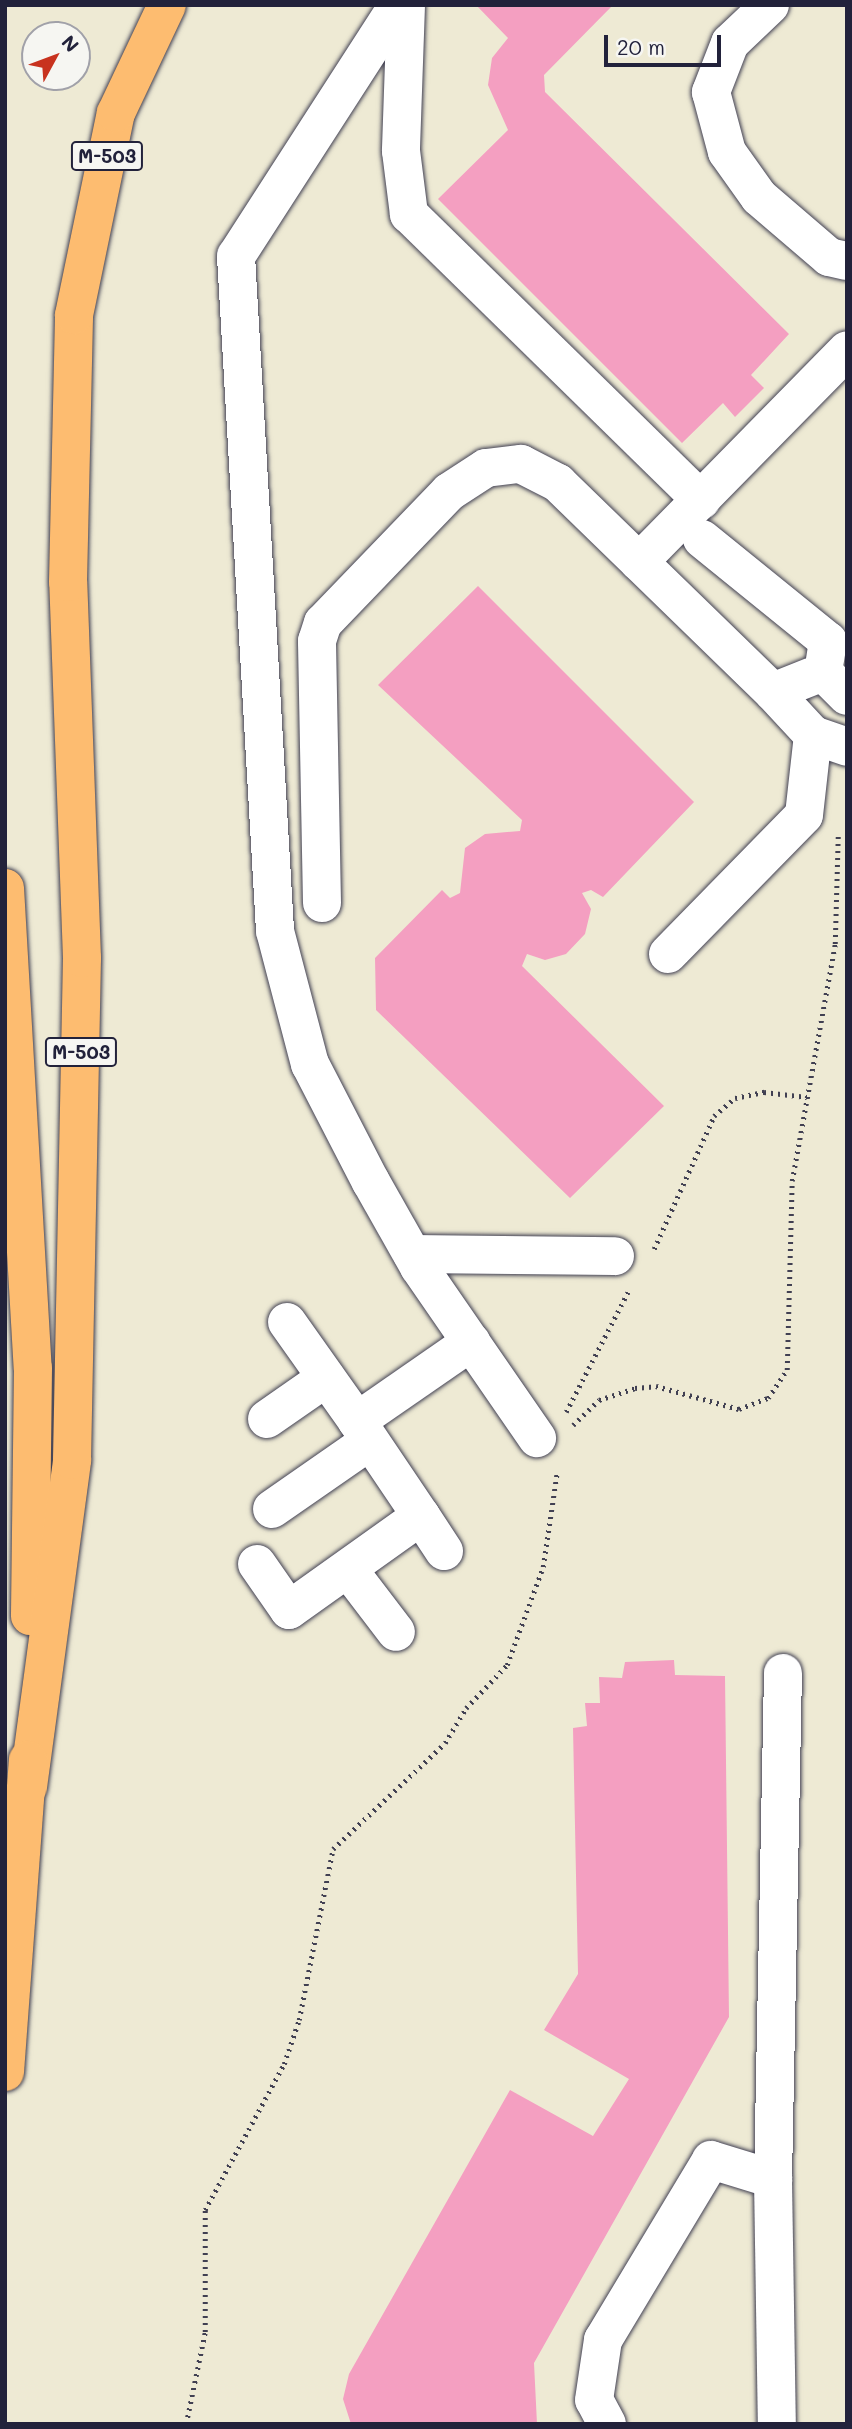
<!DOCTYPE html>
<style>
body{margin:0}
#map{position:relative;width:852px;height:2429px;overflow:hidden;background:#eeead4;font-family:Mali,sans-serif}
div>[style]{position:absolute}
.building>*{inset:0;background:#f49fc1}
.path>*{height:4.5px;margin-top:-2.25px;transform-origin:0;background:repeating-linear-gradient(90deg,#414052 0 2px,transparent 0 7px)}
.roads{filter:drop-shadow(0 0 2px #414052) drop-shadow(0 0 2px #414052)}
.minor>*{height:38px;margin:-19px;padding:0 19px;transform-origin:19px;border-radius:19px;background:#fff}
.highway>*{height:38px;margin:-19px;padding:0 19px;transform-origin:19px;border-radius:19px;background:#fdbc70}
span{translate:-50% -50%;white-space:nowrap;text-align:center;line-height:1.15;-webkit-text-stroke:5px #f6f6f2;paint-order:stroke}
.shield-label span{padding:2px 5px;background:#f6f6f2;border:2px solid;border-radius:5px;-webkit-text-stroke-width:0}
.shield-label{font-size:19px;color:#22223b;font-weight:700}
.frame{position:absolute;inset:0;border:7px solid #22223b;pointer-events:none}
.north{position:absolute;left:21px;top:21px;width:70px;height:70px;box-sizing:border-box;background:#f6f6f2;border:2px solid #a1a1a9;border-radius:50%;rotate:49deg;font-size:19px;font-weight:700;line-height:28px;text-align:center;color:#22223b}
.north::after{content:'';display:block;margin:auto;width:24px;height:32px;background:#c8321e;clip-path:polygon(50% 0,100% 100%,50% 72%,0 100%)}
.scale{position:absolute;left:604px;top:35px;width:117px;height:32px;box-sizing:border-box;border:4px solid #22223b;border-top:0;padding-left:9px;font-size:21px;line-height:24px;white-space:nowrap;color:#22223b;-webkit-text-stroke:5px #f6f6f2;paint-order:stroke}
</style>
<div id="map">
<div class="building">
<div style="clip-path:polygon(476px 5px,613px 5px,544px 75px,545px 92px,789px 334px,751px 375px,764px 388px,735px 417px,723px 403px,682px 443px,438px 199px,508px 130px,488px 85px,492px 58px,508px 38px)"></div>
<div style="clip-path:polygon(478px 586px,694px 802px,603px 897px,591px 890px,582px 893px,591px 909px,585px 934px,566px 954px,545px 960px,527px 954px,522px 966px,664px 1106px,570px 1198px,376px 1010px,375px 958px,442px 890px,450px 898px,460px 893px,465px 848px,485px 834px,520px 831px,522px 820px,378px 685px)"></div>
<div style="clip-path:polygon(674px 1660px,675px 1675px,725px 1676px,729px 2017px,534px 2363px,537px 2424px,351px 2424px,343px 2399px,349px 2374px,510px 2090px,593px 2136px,629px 2079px,544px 2030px,578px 1974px,573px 1728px,587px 1726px,585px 1703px,600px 1703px,599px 1677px,622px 1678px,625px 1662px)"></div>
</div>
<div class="path">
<div style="left:654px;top:1249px;width:146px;rotate:-65.7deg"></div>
<div style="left:714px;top:1116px;width:28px;rotate:-41deg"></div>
<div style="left:735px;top:1098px;width:30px;rotate:-12deg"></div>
<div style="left:764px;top:1092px;width:43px;rotate:6.6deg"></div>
<div style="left:566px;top:1412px;width:135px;rotate:-62.7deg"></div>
<div style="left:573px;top:1425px;width:36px;rotate:-44deg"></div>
<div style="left:599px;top:1400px;width:38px;rotate:-18deg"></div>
<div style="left:635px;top:1388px;width:21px;rotate:-5deg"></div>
<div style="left:656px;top:1386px;width:86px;rotate:15.5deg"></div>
<div style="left:739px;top:1409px;width:31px;rotate:-21deg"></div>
<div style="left:768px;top:1398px;width:34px;rotate:-56deg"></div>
<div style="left:787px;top:1370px;width:189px;rotate:-88.5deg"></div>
<div style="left:792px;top:1181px;width:241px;rotate:-79.7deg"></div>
<div style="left:835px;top:944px;width:109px;rotate:-88.4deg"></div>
<div style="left:186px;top:2424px;width:94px;rotate:-78.3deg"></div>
<div style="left:205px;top:2332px;width:122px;rotate:-90deg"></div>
<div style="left:205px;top:2210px;width:166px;rotate:-61.6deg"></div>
<div style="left:284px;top:2064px;width:46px;rotate:-71.2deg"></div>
<div style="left:299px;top:2020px;width:174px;rotate:-78.8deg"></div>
<div style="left:333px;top:1849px;width:154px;rotate:-43.4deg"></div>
<div style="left:445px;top:1743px;width:41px;rotate:-59deg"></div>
<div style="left:466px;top:1708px;width:59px;rotate:-46.4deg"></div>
<div style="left:507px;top:1665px;width:104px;rotate:-69.8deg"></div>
<div style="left:543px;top:1567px;width:96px;rotate:-81.6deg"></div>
</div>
<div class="roads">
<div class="minor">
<div style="left:398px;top:5px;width:299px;rotate:122.8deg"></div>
<div style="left:236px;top:256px;width:676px;rotate:86.69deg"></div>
<div style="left:275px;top:931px;width:138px;rotate:75.3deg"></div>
<div style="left:310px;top:1064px;width:133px;rotate:62.7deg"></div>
<div style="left:371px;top:1182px;width:98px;rotate:60.5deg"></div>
<div style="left:419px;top:1267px;width:208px;rotate:55.4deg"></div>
<div style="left:406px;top:5px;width:146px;rotate:92deg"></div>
<div style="left:401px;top:151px;width:64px;rotate:82.8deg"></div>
<div style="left:409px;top:214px;width:409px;rotate:44.4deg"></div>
<div style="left:770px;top:5px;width:55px;rotate:136.5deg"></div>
<div style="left:730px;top:43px;width:53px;rotate:111.2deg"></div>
<div style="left:711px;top:92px;width:62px;rotate:75.1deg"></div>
<div style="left:727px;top:152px;width:55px;rotate:54.6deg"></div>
<div style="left:759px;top:197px;width:92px;rotate:40.6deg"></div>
<div style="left:829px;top:257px;width:18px;rotate:13deg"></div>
<div style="left:702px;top:539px;width:162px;rotate:39deg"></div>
<div style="left:828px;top:641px;width:31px;rotate:99deg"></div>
<div style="left:823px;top:672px;width:34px;rotate:45deg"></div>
<div style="left:639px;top:562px;width:297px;rotate:-45.5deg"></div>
<div style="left:773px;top:692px;width:59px;rotate:47.1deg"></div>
<div style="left:813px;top:735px;width:36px;rotate:19deg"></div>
<div style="left:322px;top:903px;width:262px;rotate:-91.1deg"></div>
<div style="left:317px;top:641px;width:19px;rotate:-72deg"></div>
<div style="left:323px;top:623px;width:182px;rotate:-46.1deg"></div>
<div style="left:449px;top:492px;width:44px;rotate:-33deg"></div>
<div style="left:486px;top:468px;width:35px;rotate:-7deg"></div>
<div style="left:521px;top:464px;width:42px;rotate:27.2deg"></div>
<div style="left:558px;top:483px;width:300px;rotate:44.2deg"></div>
<div style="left:773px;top:692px;width:54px;rotate:-21.8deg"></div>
<div style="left:668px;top:954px;width:194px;rotate:-45.6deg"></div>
<div style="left:804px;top:815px;width:81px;rotate:-83.6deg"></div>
<div style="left:412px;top:1254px;width:203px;rotate:0.6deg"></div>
<div style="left:287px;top:1322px;width:121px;rotate:54.7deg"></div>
<div style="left:357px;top:1421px;width:139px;rotate:-34.7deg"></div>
<div style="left:267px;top:1419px;width:72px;rotate:-34.8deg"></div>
<div style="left:272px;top:1509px;width:119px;rotate:-34.8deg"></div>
<div style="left:421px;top:1516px;width:42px;rotate:56.7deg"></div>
<div style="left:257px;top:1564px;width:56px;rotate:55.2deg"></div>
<div style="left:289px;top:1610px;width:162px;rotate:-35.5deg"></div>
<div style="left:421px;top:1516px;width:115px;rotate:-124deg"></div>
<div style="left:348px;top:1569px;width:79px;rotate:52.7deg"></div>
<div style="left:773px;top:2179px;width:506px;rotate:-88.87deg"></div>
<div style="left:607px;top:2424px;width:27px;rotate:-118deg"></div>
<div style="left:594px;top:2400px;width:61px;rotate:-81.5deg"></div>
<div style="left:603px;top:2340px;width:210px;rotate:-59deg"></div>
<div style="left:711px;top:2160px;width:65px;rotate:17deg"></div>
<div style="left:773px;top:2179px;width:245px;rotate:89.1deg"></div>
</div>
<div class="highway">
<div style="left:5px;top:888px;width:481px;rotate:86.7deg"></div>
<div style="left:33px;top:1368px;width:248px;rotate:90.7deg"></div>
<div style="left:28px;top:1787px;width:330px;rotate:-82.3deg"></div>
<div style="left:72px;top:1460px;width:502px;rotate:-88.86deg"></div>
<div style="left:82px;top:958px;width:376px;rotate:-92.1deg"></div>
<div style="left:68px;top:582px;width:267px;rotate:-88.7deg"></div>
<div style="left:74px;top:315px;width:206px;rotate:-78.3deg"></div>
<div style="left:116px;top:113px;width:119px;rotate:-64.7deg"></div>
<div style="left:5px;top:2072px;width:313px;rotate:-85.8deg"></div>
</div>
</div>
<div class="shield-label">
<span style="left:107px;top:156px">M-503</span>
<span style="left:81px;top:1052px">M-503</span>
</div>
<div class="frame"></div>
<div class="north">N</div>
<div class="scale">20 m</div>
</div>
